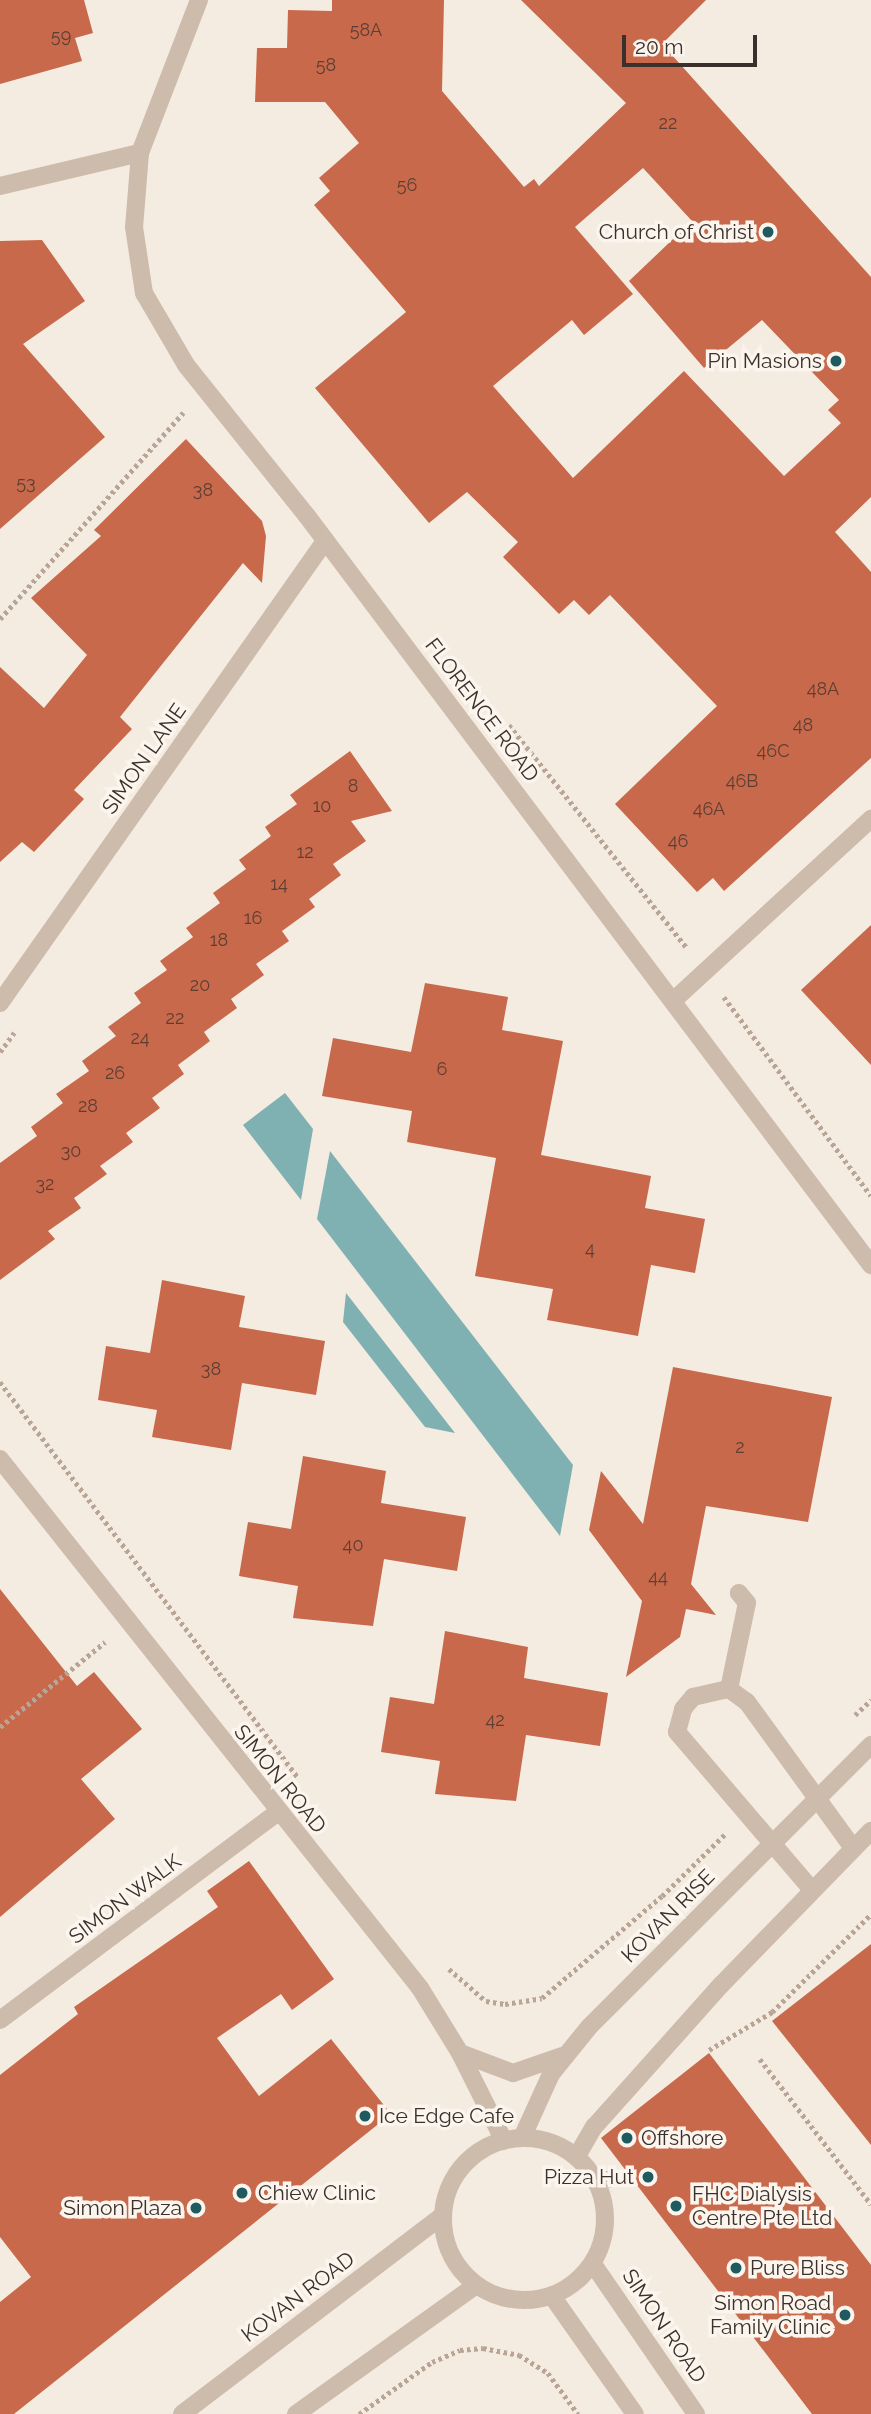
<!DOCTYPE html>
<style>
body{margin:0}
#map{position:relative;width:871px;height:2414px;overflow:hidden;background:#f4ebe1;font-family:Raleway,sans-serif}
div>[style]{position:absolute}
.water>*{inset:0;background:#7fb0b2}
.building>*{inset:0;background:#c8694b}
.path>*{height:4.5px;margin-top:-2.25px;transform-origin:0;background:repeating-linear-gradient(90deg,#b9a596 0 3.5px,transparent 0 7px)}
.service>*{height:18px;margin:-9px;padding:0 9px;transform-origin:9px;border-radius:9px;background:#cdbbac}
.minor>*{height:18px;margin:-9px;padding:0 9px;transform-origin:9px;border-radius:9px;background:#cdbbac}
.minor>.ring{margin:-9px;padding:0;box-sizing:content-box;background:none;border:18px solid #cdbbac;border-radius:50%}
.dots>*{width:19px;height:19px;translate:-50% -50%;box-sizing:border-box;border:4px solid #fbf5ee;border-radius:50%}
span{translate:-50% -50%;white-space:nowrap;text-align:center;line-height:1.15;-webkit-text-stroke:7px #fbf5ee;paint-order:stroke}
.number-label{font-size:18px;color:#5e3e33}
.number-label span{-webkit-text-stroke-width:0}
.poi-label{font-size:21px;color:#3b302b}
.right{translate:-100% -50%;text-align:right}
.left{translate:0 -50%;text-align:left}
.street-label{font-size:21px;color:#3b302b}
.scale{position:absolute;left:622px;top:35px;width:135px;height:32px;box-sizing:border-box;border:4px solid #3b302b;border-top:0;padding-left:9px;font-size:21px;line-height:24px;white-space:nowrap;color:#3b302b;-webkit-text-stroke:5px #fbf5ee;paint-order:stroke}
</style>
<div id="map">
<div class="water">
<div style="clip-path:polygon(285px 1093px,313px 1129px,301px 1200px,243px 1125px)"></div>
<div style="clip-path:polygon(330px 1151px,573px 1465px,560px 1536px,317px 1219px)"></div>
<div style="clip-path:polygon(346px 1293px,455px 1433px,425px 1427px,343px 1322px)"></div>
</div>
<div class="building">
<div style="clip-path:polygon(0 0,84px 0,93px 33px,75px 38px,82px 61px,0 84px)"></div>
<div style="clip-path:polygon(evenodd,332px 0,444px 0,442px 91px,524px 187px,534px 179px,539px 186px,626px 103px,521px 0,706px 0,662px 44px,871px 277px,871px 497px,835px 532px,871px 572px,871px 758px,724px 891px,713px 878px,697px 892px,615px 804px,717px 706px,610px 595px,589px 615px,574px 600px,559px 614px,503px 557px,518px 542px,467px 492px,429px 523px,315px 388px,406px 312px,314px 205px,330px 191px,319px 178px,359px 143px,325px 102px,255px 102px,257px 48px,287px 48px,288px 10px,332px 11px,332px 0,643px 168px,692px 221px,629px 281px,704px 368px,762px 320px,839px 400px,828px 410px,841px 423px,784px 476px,684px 371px,573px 478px,493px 386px,572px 320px,584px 335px,633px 294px,575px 227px,643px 168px)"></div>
<div style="clip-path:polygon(42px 240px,85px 301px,23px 344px,105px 437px,0 529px,0 241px)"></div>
<div style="clip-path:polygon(186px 439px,262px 521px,266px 536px,262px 583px,243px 563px,120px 717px,132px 729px,74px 790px,84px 799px,34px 852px,22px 842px,0 862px,0 667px,44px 708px,87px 655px,31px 598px,101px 536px,94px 530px)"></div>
<div style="clip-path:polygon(350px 751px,392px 811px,351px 821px,366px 841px,333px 864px,341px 875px,309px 899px,315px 907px,282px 931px,289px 941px,256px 964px,264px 975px,231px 999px,237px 1008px,204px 1032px,210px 1041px,178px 1065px,184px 1074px,152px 1098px,160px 1108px,126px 1133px,133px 1142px,100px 1166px,107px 1174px,74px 1198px,81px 1208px,48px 1231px,55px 1239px,0 1280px,0 1163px,37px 1136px,31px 1127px,63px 1103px,56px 1094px,89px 1071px,82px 1061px,116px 1036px,108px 1027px,141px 1003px,134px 993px,167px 970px,160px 961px,193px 937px,186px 928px,220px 903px,213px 893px,246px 869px,239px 860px,271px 836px,265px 827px,297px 804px,290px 795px)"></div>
<div style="clip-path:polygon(871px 925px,871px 1065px,801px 990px)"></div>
<div style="clip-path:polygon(425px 983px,508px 997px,502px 1030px,563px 1041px,541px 1155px,651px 1176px,645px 1208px,705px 1219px,695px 1273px,651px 1265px,638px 1336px,547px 1320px,553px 1289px,475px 1276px,496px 1158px,407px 1142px,412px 1111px,322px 1096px,333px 1038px,411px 1052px)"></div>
<div style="clip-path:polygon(162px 1280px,245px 1296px,239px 1327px,325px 1341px,316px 1395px,242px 1383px,231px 1450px,152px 1437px,157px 1410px,98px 1400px,106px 1346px,150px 1353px)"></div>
<div style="clip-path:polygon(673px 1367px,832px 1397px,808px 1522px,706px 1506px,691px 1584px,716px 1615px,686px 1609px,680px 1637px,626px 1677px,642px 1601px,589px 1530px,601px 1471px,643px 1524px)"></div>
<div style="clip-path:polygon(303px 1456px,386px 1471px,381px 1503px,466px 1517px,457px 1571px,384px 1559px,373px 1626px,293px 1618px,298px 1586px,239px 1576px,248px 1522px,291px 1529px)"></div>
<div style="clip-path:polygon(0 1589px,77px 1686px,94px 1672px,142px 1729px,81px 1779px,115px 1819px,0 1917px)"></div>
<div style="clip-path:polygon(445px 1631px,528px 1647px,524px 1678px,608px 1693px,600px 1746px,526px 1735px,516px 1801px,435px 1794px,440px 1761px,381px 1752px,390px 1697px,434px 1704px)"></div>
<div style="clip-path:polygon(249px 1861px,334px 1979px,292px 2010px,281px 1994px,217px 2038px,259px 2096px,331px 2039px,391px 2114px,14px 2414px,0 2414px,0 2302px,31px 2277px,0 2237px,0 2075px,78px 2014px,74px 2007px,218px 1907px,207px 1891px)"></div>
<div style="clip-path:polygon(871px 1944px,871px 2145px,772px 2021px)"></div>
<div style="clip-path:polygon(709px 2053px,871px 2265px,871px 2414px,812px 2414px,601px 2138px)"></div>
</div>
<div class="path">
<div style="left:0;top:619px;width:276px;rotate:-48.4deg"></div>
<div style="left:509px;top:725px;width:285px;rotate:51.4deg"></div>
<div style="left:724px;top:997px;width:247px;rotate:53.5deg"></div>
<div style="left:0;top:1052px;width:24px;rotate:-54deg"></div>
<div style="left:0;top:1382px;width:496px;rotate:53deg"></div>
<div style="left:855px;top:1715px;width:22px;rotate:-43deg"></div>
<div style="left:0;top:1727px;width:135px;rotate:-39deg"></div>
<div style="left:449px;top:1969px;width:49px;rotate:40.9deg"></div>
<div style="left:486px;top:2001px;width:19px;rotate:9deg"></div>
<div style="left:505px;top:2004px;width:37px;rotate:-9deg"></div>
<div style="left:542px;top:1998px;width:157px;rotate:-40.4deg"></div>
<div style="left:662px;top:1896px;width:88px;rotate:-44.5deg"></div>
<div style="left:709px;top:2050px;width:74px;rotate:-31.1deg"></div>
<div style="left:772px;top:2012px;width:139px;rotate:-44.7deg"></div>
<div style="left:760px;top:2059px;width:183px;rotate:52.6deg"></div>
<div style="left:605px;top:2171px;width:21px;rotate:76deg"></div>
<div style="left:359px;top:2414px;width:90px;rotate:-35.5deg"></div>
<div style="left:432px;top:2362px;width:30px;rotate:-23deg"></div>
<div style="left:460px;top:2350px;width:23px;rotate:-5deg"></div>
<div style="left:483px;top:2348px;width:37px;rotate:11deg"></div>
<div style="left:519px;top:2355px;width:34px;rotate:32deg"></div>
<div style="left:548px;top:2373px;width:51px;rotate:53.8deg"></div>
</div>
<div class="service">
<div style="left:729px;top:1689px;width:88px;rotate:-78.2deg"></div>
<div style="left:747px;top:1603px;width:13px;rotate:-129deg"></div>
<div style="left:812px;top:1890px;width:208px;rotate:-130.5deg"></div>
<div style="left:677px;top:1732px;width:24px;rotate:-75deg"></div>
<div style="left:683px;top:1709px;width:16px;rotate:-50deg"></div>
<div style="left:693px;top:1697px;width:37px;rotate:-13deg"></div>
<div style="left:729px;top:1689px;width:22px;rotate:36deg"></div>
<div style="left:747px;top:1702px;width:180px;rotate:54deg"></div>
</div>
<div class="minor">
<div style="left:199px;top:0;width:164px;rotate:111.1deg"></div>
<div style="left:140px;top:153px;width:74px;rotate:94.6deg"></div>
<div style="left:134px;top:227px;width:67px;rotate:81.4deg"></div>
<div style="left:144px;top:293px;width:83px;rotate:59.7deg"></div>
<div style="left:186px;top:365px;width:193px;rotate:51.3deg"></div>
<div style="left:307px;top:516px;width:938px;rotate:53.02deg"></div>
<div style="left:0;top:186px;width:144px;rotate:-13.3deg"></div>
<div style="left:674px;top:1000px;width:268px;rotate:-42.6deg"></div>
<div style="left:0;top:1003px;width:565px;rotate:-54.88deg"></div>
<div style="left:0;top:1459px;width:675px;rotate:51.55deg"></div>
<div style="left:420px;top:1988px;width:76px;rotate:58.4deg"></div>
<div style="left:460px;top:2053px;width:98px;rotate:63.4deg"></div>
<div style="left:0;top:2020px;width:346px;rotate:-36.8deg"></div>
<div style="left:460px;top:2053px;width:57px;rotate:20.7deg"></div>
<div style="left:513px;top:2073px;width:52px;rotate:-19.1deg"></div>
<div class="ring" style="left:443px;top:2138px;width:144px;height:144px"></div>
<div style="left:522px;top:2138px;width:70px;rotate:-65.6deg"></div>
<div style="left:551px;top:2074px;width:60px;rotate:-51deg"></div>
<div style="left:589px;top:2027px;width:399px;rotate:-45deg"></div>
<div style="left:577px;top:2156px;width:34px;rotate:-60deg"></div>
<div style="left:594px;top:2127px;width:191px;rotate:-48.2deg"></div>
<div style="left:721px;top:1985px;width:215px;rotate:-45.8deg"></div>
<div style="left:593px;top:2264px;width:182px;rotate:55.5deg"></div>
<div style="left:552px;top:2296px;width:144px;rotate:54.9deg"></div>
<div style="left:182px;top:2414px;width:327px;rotate:-37.3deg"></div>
<div style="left:296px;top:2414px;width:221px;rotate:-35.6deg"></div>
</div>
<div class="dots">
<div style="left:768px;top:232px;background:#1f5a5e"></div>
<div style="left:836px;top:361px;background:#1f5a5e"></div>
<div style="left:365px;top:2116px;background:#1f5a5e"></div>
<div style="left:627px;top:2138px;background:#1f5a5e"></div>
<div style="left:648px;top:2177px;background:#1f5a5e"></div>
<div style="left:242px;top:2193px;background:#1f5a5e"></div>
<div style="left:676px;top:2206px;background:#1f5a5e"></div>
<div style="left:196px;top:2208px;background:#1f5a5e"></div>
<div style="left:736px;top:2268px;background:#1f5a5e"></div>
<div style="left:845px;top:2315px;background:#1f5a5e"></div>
</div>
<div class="number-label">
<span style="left:366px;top:30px">58A</span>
<span style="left:61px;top:36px">59</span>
<span style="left:326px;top:65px">58</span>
<span style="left:668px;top:123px">22</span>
<span style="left:407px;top:185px">56</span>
<span style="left:26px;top:483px">53</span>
<span style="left:203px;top:490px">38</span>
<span style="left:823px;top:689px">48A</span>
<span style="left:803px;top:725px">48</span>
<span style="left:773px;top:751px">46C</span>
<span style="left:742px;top:781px">46B</span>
<span style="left:353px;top:786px">8</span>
<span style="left:322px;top:806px">10</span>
<span style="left:709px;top:809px">46A</span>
<span style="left:678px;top:841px">46</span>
<span style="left:305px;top:852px">12</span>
<span style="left:279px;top:884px">14</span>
<span style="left:253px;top:918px">16</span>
<span style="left:219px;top:940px">18</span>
<span style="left:200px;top:985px">20</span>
<span style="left:175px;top:1018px">22</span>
<span style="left:140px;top:1038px">24</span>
<span style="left:442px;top:1069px">6</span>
<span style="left:115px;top:1073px">26</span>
<span style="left:88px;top:1106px">28</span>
<span style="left:71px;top:1151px">30</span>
<span style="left:45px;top:1184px">32</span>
<span style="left:590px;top:1249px">4</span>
<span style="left:211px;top:1369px">38</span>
<span style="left:740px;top:1447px">2</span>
<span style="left:353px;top:1545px">40</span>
<span style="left:658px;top:1577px">44</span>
<span style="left:495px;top:1720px">42</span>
</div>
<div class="poi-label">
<span class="right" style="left:754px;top:232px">Church of Christ</span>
<span class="right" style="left:822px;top:361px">Pin Masions</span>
<span class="left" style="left:379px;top:2116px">Ice Edge Cafe</span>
<span class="left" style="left:641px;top:2138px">Offshore</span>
<span class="right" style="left:634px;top:2177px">Pizza Hut</span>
<span class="left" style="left:258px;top:2193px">Chiew Clinic</span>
<span class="left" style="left:692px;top:2206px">FHC Dialysis<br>Centre Pte Ltd</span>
<span class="right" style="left:182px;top:2208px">Simon Plaza</span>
<span class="left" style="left:750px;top:2268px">Pure Bliss</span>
<span class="right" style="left:831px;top:2315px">Simon Road<br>Family Clinic</span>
</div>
<div class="street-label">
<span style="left:482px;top:710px;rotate:53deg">FLORENCE ROAD</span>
<span style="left:144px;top:759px;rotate:-55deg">SIMON LANE</span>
<span style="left:280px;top:1779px;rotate:51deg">SIMON ROAD</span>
<span style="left:125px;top:1899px;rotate:-37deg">SIMON WALK</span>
<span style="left:668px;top:1916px;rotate:-45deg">KOVAN RISE</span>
<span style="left:298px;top:2297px;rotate:-37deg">KOVAN ROAD</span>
<span style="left:664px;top:2326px;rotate:56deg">SIMON ROAD</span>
</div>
<div class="scale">20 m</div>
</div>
